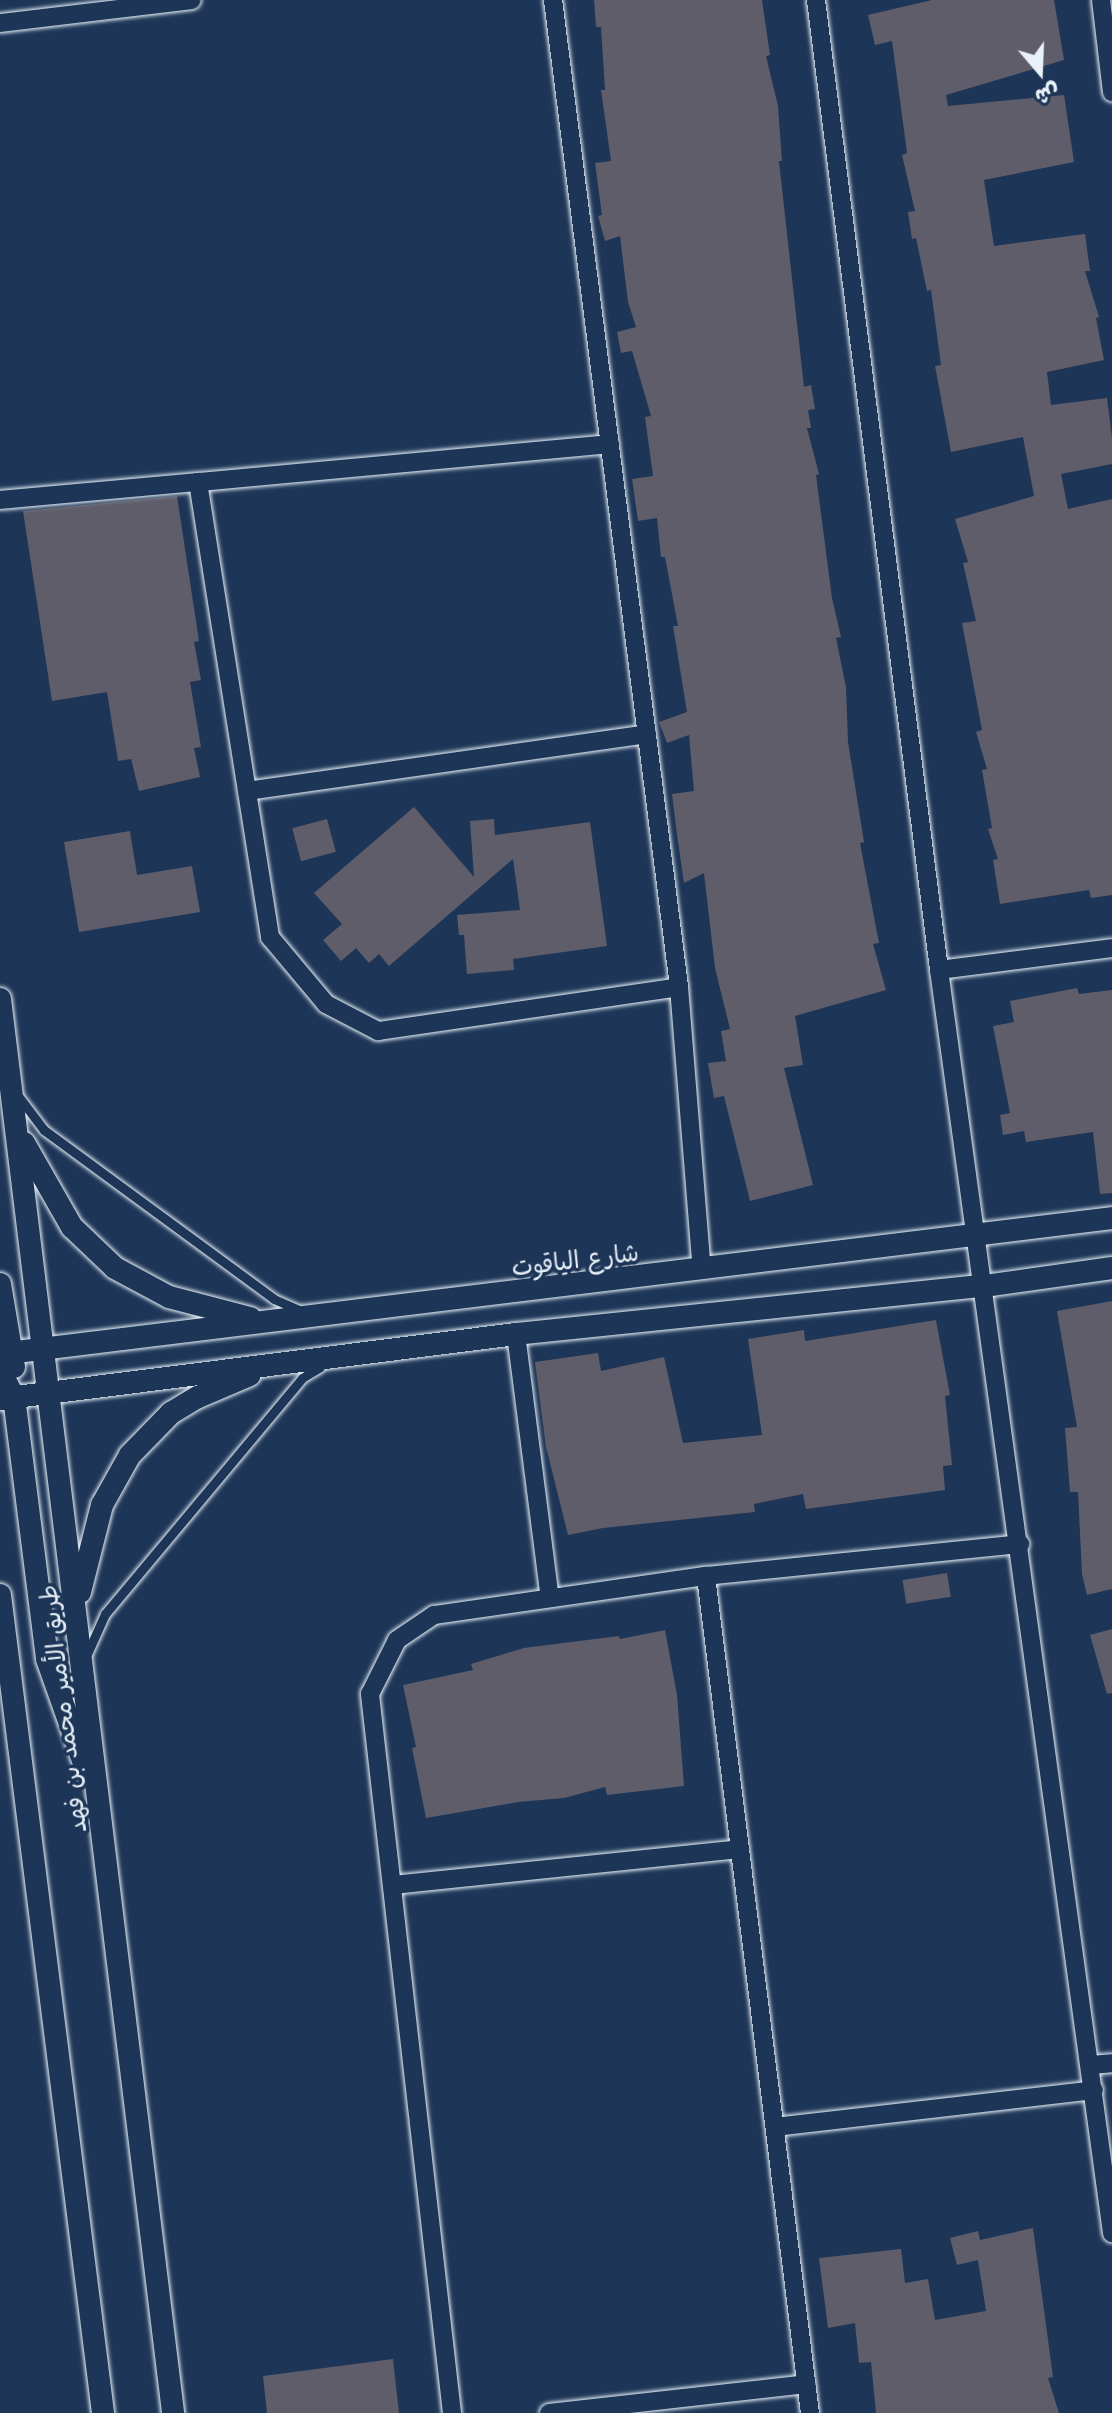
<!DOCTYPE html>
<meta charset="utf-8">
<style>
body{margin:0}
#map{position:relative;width:1112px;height:2413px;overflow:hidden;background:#1d3557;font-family:Mali,"Playpen Sans Arabic",sans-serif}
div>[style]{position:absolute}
.building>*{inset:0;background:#5f5d6a;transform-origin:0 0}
.roads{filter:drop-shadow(0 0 2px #e8f1f8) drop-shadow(0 0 2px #e8f1f8)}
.service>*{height:9px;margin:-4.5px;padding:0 4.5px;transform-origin:4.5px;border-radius:4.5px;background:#1d3557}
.minor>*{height:18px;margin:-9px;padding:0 9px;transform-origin:9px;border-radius:9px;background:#1d3557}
.tertiary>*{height:22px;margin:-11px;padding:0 11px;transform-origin:11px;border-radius:11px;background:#1d3557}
span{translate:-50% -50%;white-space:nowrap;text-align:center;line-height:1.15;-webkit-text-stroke:7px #1d3557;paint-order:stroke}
.street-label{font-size:24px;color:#e8f1f8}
.north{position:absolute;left:1000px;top:32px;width:80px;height:80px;-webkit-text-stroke:6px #1d3557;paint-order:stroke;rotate:161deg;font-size:22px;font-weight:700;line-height:32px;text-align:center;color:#e8f1f8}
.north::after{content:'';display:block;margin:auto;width:28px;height:36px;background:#e8f1f8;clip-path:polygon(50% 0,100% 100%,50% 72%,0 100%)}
</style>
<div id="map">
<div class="building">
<div style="clip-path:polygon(594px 0,762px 0,770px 55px,766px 56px,778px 106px,782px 161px,779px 161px,804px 387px,811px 385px,815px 409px,808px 410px,811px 428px,807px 428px,819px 474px,816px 475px,832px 598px,841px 637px,836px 638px,846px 687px,848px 742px,864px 842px,860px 843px,879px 943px,873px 944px,886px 990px,795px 1016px,803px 1065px,784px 1068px,813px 1185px,750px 1201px,724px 1096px,714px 1098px,708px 1063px,726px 1061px,721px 1031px,730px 1029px,715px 968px,704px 873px,684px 883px,677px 835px,672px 794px,694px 791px,689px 735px,667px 743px,659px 722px,687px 712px,673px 626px,678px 626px,665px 557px,661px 557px,657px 518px,638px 521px,632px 479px,653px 476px,645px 417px,651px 416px,632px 351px,621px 353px,617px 332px,636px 327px,628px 302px,620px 236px,605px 241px,598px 216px,602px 215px,595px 163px,611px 161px,601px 90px,605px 90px,601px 27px,596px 27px)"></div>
<div style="clip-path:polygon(932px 0,1054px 0,1064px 60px,946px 95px,948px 106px,1064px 95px,1074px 162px,984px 180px,994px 246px,1085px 234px,1090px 271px,1085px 271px,1099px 317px,1096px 318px,1104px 360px,1047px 372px,1051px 405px,1107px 398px,1112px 438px,1112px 464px,1061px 474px,1068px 509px,1112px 499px,1112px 895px,1091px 898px,1089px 890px,1000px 904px,993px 860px,998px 859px,988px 829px,992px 828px,982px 770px,987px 769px,976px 732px,982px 730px,962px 623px,976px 621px,963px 563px,968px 562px,955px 519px,1034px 496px,1023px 437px,951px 452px,935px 366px,941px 365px,931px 290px,927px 291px,916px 238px,912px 239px,908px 212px,915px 211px,902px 155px,907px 153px,892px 41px,875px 45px,868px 15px)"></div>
<div style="clip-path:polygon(177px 496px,199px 641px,194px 642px,201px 680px,190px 682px,201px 747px,194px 748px,200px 777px,139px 791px,131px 759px,118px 761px,107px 692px,52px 701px,23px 511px)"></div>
<div style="clip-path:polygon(414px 807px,474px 877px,470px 821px,494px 819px,495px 835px,590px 822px,607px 946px,513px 959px,514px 970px,467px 974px,464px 935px,459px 935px,457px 915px,520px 910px,513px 859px,389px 966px,379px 954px,369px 963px,356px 948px,341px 961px,323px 940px,342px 924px,314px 893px)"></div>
<div style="left:327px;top:819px;width:34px;height:36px;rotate:75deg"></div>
<div style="clip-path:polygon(130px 831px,137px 875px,192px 866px,200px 912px,79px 932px,64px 842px)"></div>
<div style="clip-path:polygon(1077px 988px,1079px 994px,1112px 990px,1112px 1193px,1100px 1194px,1093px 1132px,1026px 1142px,1024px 1131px,1003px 1135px,1000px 1115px,1010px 1113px,993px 1026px,1014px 1022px,1010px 1001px)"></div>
<div style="clip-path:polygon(1112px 1301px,1112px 1589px,1087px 1595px,1082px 1574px,1078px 1492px,1070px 1492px,1065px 1428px,1077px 1427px,1057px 1311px)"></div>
<div style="clip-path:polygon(936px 1320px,950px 1395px,945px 1396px,952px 1465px,943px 1466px,945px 1490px,806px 1509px,803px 1494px,754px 1504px,755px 1512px,603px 1528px,568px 1535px,546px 1447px,535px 1362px,598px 1353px,601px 1371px,664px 1357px,683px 1443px,762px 1435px,748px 1339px,804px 1330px,805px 1341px)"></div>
<div style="left:947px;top:1573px;width:24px;height:45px;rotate:81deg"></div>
<div style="clip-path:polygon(1112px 1629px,1112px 1693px,1107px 1694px,1090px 1635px)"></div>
<div style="clip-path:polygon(665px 1630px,677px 1695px,684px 1786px,607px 1795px,605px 1787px,564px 1798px,518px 1802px,426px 1818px,412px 1748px,416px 1747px,403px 1685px,473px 1670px,471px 1664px,524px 1648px,619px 1636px,620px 1639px)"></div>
<div style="clip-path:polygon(1033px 2228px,1053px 2377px,1048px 2378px,1059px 2413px,876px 2413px,871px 2362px,859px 2363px,855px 2323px,828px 2328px,819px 2258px,901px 2249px,905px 2283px,928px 2279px,935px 2320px,986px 2311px,978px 2260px,957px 2265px,950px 2238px,978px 2231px,980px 2240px)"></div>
<div style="clip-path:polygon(393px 2359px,399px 2413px,267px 2413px,263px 2376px)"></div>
</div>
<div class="roads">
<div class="service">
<div style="left:19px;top:1097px;width:41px;rotate:52.9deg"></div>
<div style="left:44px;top:1130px;width:285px;rotate:36.3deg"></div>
<div style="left:274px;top:1299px;width:30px;rotate:24deg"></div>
<div style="left:87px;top:1654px;width:44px;rotate:-65.8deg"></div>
<div style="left:105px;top:1614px;width:307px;rotate:-50.1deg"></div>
<div style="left:302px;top:1378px;width:21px;rotate:-31deg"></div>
</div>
<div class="minor">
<div style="left:553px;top:0;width:995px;rotate:82.72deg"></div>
<div style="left:679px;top:987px;width:284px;rotate:85.4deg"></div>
<div style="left:816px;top:0;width:978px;rotate:82.77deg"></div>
<div style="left:939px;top:970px;width:1275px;rotate:82.2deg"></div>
<div style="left:1101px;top:0;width:93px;rotate:83.2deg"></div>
<div style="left:0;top:23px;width:193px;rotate:-6.8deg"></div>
<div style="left:610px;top:444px;width:414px;rotate:174.7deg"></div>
<div style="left:198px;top:482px;width:461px;rotate:81deg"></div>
<div style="left:270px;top:937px;width:87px;rotate:50.1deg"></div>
<div style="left:326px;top:1004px;width:59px;rotate:27.4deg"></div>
<div style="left:378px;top:1031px;width:304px;rotate:-8.3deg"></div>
<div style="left:0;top:500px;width:199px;rotate:-5.2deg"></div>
<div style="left:247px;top:791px;width:404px;rotate:-8.1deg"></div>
<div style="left:939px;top:970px;width:174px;rotate:-7.2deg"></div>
<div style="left:516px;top:1334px;width:266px;rotate:82.7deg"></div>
<div style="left:706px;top:1576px;width:843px;rotate:82.92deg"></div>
<div style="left:392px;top:1885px;width:350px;rotate:-5.9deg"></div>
<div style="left:1091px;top:2065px;width:21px;rotate:-5deg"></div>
<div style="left:775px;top:2127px;width:321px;rotate:-6.6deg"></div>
<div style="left:452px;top:2413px;width:724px;rotate:-96.51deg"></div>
<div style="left:370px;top:1694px;width:60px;rotate:-63.4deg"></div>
<div style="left:397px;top:1640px;width:45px;rotate:-34deg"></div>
<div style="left:434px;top:1615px;width:275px;rotate:-8.2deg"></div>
<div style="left:706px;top:1576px;width:316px;rotate:-5.8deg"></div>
<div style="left:549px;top:2413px;width:259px;rotate:-6.4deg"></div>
</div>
<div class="tertiary">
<div style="left:0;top:999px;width:1425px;rotate:83.02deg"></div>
<div style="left:24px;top:1143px;width:97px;rotate:60.3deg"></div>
<div style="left:72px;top:1227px;width:59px;rotate:43.6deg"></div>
<div style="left:115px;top:1268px;width:61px;rotate:28.2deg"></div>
<div style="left:169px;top:1297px;width:84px;rotate:14.5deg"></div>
<div style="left:0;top:1284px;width:84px;rotate:80.4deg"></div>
<div style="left:0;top:1354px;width:1120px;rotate:-6.97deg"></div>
<div style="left:0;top:1370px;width:30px;rotate:63deg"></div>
<div style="left:14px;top:1397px;width:264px;rotate:82.8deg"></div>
<div style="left:47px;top:1659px;width:120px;rotate:70.5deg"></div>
<div style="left:0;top:1399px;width:520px;rotate:-7.18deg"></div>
<div style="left:516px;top:1334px;width:470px;rotate:-5.9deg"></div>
<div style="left:984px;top:1286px;width:129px;rotate:-8deg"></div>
<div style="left:80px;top:1592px;width:90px;rotate:-75.8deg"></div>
<div style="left:102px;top:1505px;width:57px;rotate:-60.8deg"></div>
<div style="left:130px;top:1455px;width:59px;rotate:-45.7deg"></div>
<div style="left:171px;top:1413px;width:31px;rotate:-31deg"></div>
<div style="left:198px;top:1397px;width:56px;rotate:-22.9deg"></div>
<div style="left:0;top:1595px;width:824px;rotate:82.82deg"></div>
</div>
</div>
<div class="street-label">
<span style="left:575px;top:1259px;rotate:-7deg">شارع الياقوت</span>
<span style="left:62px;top:1709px;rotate:-97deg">طريق الأمير محمد بن فهد</span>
</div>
<div class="north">ش</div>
</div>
